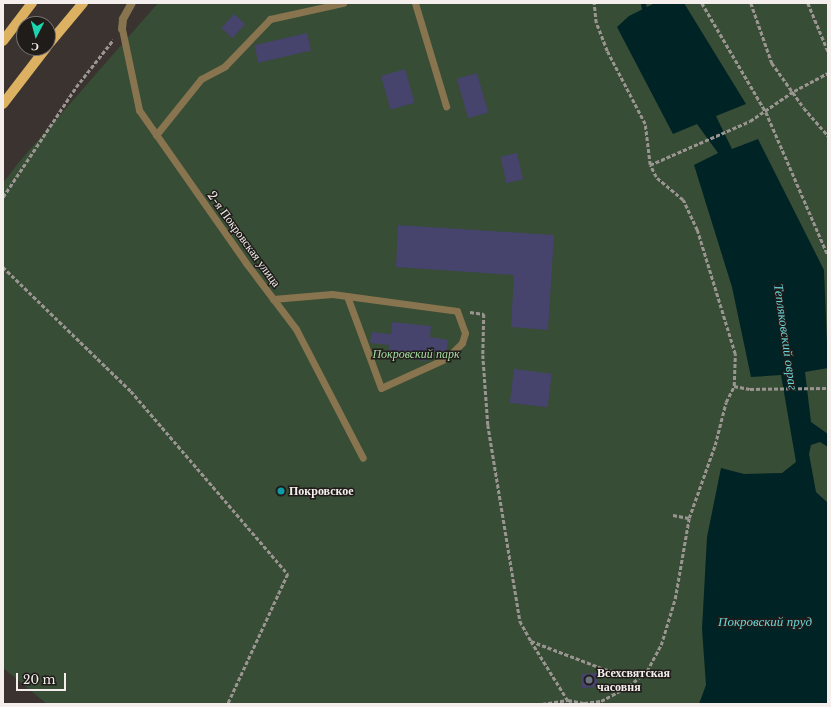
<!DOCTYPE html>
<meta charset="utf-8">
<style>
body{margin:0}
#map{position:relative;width:831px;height:707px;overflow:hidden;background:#3a332f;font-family:"Libre Baskerville",serif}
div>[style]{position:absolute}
.green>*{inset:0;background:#374d35}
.water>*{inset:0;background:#002325}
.stream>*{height:5px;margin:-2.5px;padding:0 2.5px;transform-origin:2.5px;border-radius:2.5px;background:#002325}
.building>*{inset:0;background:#46436d;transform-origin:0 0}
.path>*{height:2.5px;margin-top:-1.25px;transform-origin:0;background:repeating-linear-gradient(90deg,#9b9592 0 4px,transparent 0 6px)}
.service>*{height:7px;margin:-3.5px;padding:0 3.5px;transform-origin:3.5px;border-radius:3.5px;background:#88744f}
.minor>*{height:8px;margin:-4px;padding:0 4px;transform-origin:4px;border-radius:4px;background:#88744f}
.primary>*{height:10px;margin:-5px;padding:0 5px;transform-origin:5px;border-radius:5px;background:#dcb161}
.dots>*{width:11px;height:11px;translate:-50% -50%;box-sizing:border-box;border:2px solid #1f1c1a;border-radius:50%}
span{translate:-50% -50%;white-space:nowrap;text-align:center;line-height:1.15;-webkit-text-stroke:3px #1f1c1a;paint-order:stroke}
.street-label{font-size:12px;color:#f4efec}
.park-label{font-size:12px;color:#a6dda2;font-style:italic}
.poi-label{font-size:12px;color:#f4efec;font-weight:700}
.left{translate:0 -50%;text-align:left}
.water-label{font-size:13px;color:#66d3d6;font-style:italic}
.frame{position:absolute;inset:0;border:4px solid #f4efec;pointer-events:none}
.north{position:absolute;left:16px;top:16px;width:40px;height:40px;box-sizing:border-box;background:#1f1c1a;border:1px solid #74706e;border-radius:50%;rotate:186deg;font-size:11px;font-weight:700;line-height:16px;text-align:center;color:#f4efec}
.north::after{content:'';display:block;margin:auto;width:14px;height:18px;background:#1bd5b1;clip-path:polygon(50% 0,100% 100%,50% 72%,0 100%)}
.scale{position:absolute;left:16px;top:673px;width:50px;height:18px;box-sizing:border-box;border:2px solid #f4efec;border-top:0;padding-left:5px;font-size:12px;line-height:14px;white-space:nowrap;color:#f4efec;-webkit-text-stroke:3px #1f1c1a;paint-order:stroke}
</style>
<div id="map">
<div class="green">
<div style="clip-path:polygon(158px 3px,828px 3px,828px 704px,47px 704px,3px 668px,3px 183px,19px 162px)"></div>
</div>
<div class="water">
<div style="clip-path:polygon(655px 3px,684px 3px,746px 104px,716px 116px,732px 149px,758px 139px,824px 270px,828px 368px,805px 372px,811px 422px,828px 434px,828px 447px,820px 442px,811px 445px,809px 454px,816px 492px,828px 503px,828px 704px,699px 704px,706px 685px,702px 629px,707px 537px,721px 468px,744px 474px,782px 473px,796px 462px,781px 375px,751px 377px,732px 287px,694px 165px,718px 153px,697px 124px,673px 134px,617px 27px,629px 16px)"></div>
</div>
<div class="stream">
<div style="left:643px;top:3px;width:11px;rotate:80deg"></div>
</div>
<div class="building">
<div style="left:234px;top:14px;width:15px;height:19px;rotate:42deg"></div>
<div style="left:307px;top:33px;width:18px;height:54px;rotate:77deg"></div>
<div style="left:405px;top:69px;width:35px;height:25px;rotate:74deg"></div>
<div style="left:477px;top:73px;width:41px;height:21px;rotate:74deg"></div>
<div style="left:517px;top:153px;width:27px;height:17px;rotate:77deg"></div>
<div style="clip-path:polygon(398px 225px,554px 235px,548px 330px,511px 327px,514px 275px,396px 267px)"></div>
<div style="clip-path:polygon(392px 322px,431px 326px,430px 337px,448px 340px,446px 353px,428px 351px,427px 361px,388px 356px,389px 345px,370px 343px,372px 332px,391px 334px)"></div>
<div style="left:514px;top:369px;width:38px;height:34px;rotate:7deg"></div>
<div style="left:597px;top:673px;width:14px;height:16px;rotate:86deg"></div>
</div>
<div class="path">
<div style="left:702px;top:3px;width:126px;rotate:59.6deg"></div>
<div style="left:766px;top:112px;width:156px;rotate:66.6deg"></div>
<div style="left:751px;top:3px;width:64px;rotate:70.7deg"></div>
<div style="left:772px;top:63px;width:55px;rotate:54.6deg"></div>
<div style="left:804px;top:108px;width:37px;rotate:49deg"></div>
<div style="left:808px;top:3px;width:52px;rotate:67.4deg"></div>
<div style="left:650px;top:165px;width:109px;rotate:-23.7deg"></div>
<div style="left:750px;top:121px;width:53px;rotate:-34.3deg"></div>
<div style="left:794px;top:91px;width:38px;rotate:-28deg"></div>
<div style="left:3px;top:197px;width:132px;rotate:-56.4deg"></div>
<div style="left:76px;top:87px;width:60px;rotate:-51.8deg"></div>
<div style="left:3px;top:267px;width:178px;rotate:44.1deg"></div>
<div style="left:131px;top:391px;width:241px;rotate:49.4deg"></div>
<div style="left:288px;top:574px;width:143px;rotate:114.8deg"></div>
<div style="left:470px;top:312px;width:14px;rotate:8deg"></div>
<div style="left:484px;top:314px;width:41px;rotate:91.4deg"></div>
<div style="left:483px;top:355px;width:70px;rotate:85.9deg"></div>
<div style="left:488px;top:425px;width:199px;rotate:80.7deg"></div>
<div style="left:520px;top:621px;width:23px;rotate:61deg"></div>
<div style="left:531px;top:641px;width:78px;rotate:21deg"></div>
<div style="left:604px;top:669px;width:37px;rotate:13deg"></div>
<div style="left:734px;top:386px;width:16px;rotate:11deg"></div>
<div style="left:750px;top:389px;width:78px;rotate:-0.7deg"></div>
<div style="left:673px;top:515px;width:16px;rotate:11deg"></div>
<div style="left:531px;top:641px;width:74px;rotate:58.2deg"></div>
<div style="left:542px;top:704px;width:26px;rotate:-9deg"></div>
<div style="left:568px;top:700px;width:16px;rotate:11deg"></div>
<div style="left:584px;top:703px;width:17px;rotate:-7deg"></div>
<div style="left:601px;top:701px;width:32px;rotate:-28deg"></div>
<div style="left:629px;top:686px;width:23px;rotate:-40deg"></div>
<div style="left:647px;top:671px;width:30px;rotate:-62deg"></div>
<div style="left:661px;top:645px;width:48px;rotate:-73.1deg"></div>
<div style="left:675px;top:599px;width:82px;rotate:-80.2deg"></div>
<div style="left:689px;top:518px;width:77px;rotate:-70.4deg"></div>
<div style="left:715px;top:445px;width:44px;rotate:-75.7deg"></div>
<div style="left:726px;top:402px;width:18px;rotate:-63deg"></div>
<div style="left:734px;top:386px;width:32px;rotate:-88deg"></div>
<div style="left:735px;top:354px;width:130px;rotate:-107deg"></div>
<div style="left:697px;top:230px;width:33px;rotate:-115deg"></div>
<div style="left:683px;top:200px;width:35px;rotate:-140deg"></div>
<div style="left:656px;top:177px;width:13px;rotate:-117deg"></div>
<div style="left:650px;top:165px;width:41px;rotate:-97deg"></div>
<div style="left:645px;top:124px;width:82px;rotate:-117.5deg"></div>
<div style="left:607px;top:51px;width:30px;rotate:-111deg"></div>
<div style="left:596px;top:23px;width:20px;rotate:-96deg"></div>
</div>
<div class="service">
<div style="left:415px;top:3px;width:108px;rotate:73.2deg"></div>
<div style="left:122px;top:29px;width:83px;rotate:78.1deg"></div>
<div style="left:139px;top:110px;width:187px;rotate:55deg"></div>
<div style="left:246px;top:263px;width:83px;rotate:52.9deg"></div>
<div style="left:296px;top:329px;width:145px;rotate:62.6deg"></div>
<div style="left:156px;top:135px;width:72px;rotate:-51.2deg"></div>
<div style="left:201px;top:79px;width:27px;rotate:-28deg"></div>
<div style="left:225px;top:66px;width:65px;rotate:-46.2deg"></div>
<div style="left:270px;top:19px;width:75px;rotate:-12.4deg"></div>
<div style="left:273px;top:299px;width:59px;rotate:-4.8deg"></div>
<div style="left:332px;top:294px;width:126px;rotate:7.7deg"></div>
<div style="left:457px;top:311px;width:23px;rotate:70deg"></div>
<div style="left:465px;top:333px;width:10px;rotate:107deg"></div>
<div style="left:462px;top:343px;width:21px;rotate:135deg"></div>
<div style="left:447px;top:358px;width:72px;rotate:155.6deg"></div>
<div style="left:381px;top:388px;width:98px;rotate:-110.3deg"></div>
</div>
<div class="minor">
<div style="left:122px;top:29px;width:10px;rotate:-84deg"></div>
<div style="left:123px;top:19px;width:18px;rotate:-61deg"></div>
</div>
<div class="primary">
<div style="left:3px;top:41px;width:48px;rotate:-52.7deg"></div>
<div style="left:48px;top:45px;width:55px;rotate:-50.2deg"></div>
<div style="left:3px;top:104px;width:71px;rotate:-52.5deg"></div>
</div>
<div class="dots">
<div style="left:281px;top:491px;background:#0f9aa8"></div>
<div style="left:589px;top:680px;background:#6b7280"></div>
</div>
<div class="street-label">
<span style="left:244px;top:239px;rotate:54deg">2-я Покровская улица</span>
</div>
<div class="park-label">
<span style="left:416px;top:354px">Покровский парк</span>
</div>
<div class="poi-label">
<span class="left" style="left:289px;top:491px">Покровское</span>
<span class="left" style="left:597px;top:680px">Всехсвятская<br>часовня</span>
</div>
<div class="water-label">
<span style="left:785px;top:337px;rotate:82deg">Тепляковский овраг</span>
<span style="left:765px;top:622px">Покровский пруд</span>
</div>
<div class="frame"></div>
<div class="north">С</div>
<div class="scale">20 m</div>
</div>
